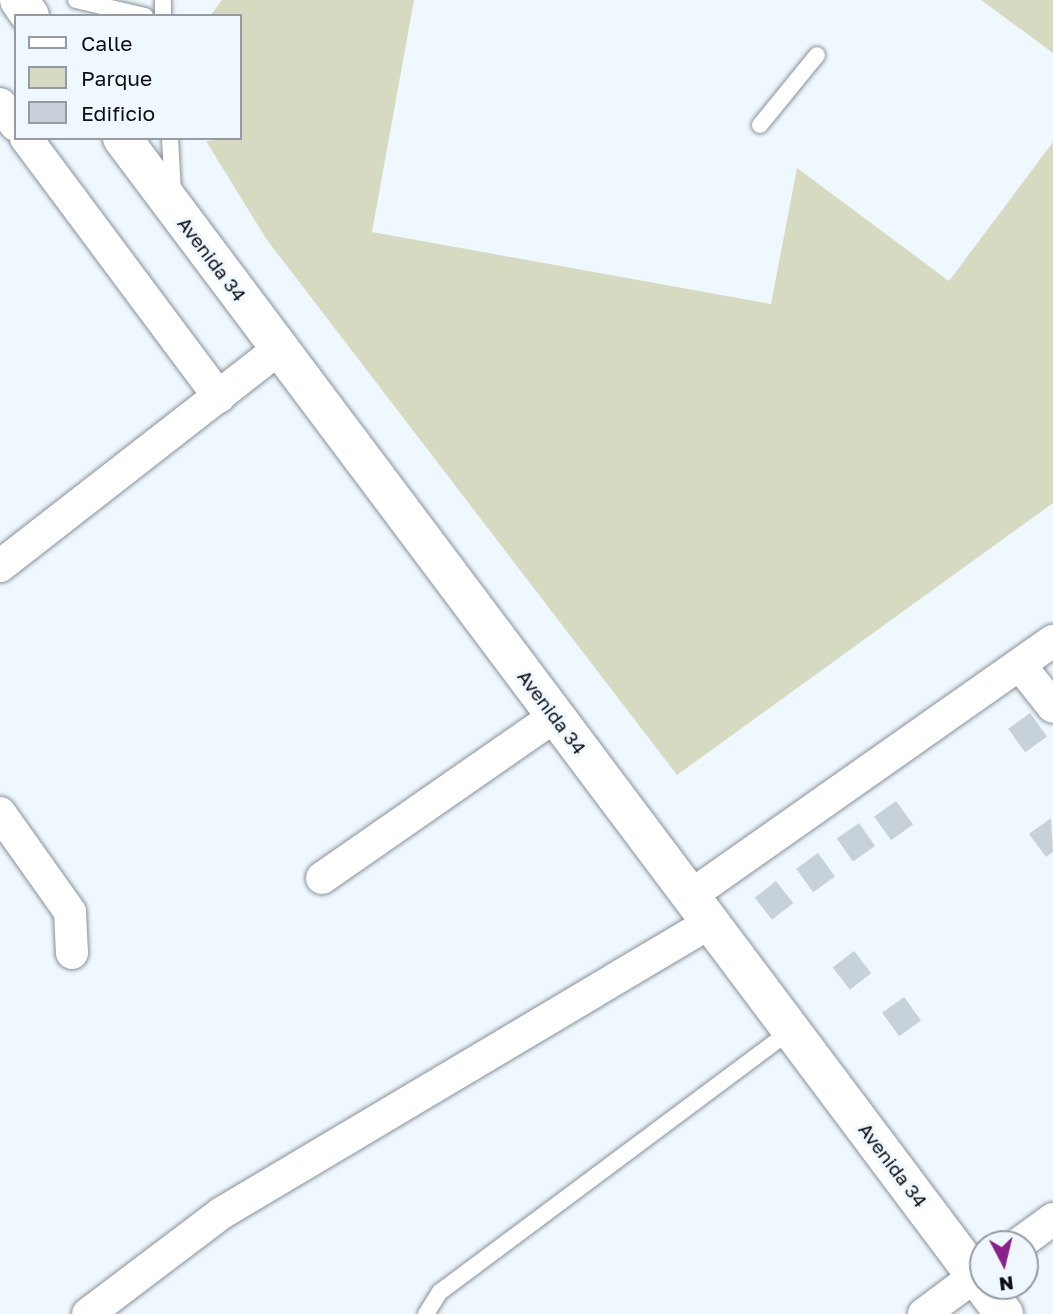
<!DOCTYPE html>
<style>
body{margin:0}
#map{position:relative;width:1053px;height:1314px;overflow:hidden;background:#f0f8ff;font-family:"Golos Text",sans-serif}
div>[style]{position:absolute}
.green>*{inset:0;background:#d6dac1}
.building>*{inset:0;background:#c7d1d9;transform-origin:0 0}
.roads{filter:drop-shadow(0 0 2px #879198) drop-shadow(0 0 2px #879198)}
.service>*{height:16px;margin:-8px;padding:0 8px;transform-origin:8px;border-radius:8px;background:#fff}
.minor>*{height:32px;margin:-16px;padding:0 16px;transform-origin:16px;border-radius:16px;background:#fff}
.tertiary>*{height:38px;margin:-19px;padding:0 19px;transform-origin:19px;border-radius:19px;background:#fff}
span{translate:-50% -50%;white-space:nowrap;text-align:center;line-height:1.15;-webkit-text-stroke:6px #f0f8ff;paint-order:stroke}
.street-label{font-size:19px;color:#0c0f12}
.legend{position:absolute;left:14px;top:14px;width:228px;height:126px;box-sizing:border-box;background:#f0f8ff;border:2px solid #959ba0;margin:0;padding:9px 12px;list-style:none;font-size:21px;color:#0c0f12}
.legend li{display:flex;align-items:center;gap:14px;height:35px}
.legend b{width:35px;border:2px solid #959ba0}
.north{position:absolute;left:969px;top:1230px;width:70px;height:70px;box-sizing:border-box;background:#f0f8ff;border:2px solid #959ba0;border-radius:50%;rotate:173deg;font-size:19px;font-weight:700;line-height:28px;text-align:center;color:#0c0f12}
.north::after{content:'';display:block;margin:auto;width:24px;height:32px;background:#882188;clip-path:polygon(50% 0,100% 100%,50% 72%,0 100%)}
</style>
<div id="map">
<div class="green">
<div style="clip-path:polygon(222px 0,414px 0,372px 232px,771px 304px,797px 168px,949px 281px,1053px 142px,1053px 503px,677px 775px,267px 240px,206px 141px,240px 138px,240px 16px,210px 16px)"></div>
<div style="clip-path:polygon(981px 0,1053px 0,1053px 53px)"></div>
</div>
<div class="building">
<div style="left:1030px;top:713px;width:29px;height:27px;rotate:54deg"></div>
<div style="left:896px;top:801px;width:29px;height:27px;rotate:54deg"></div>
<div style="clip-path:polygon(1051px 818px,1053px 852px,1046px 857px,1029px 834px)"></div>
<div style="left:859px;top:823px;width:28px;height:27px;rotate:55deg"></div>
<div style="left:818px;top:853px;width:29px;height:27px;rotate:54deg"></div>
<div style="left:776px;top:881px;width:28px;height:27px;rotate:52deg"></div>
<div style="left:854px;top:951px;width:28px;height:27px;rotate:52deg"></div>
<div style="left:904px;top:997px;width:29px;height:27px;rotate:54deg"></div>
</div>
<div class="roads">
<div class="service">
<div style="left:76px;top:0;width:71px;rotate:13.1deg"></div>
<div style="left:163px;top:2px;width:14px;rotate:90deg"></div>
<div style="left:760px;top:125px;width:90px;rotate:-50.8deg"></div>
<div style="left:170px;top:138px;width:53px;rotate:86.8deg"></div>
<div style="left:426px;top:1314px;width:26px;rotate:-58deg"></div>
<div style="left:440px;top:1292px;width:438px;rotate:-36.7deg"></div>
</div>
<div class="minor">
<div style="left:0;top:104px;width:26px;rotate:53deg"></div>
<div style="left:26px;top:138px;width:323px;rotate:53.3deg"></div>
<div style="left:0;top:566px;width:353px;rotate:-37.9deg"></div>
<div style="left:1020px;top:665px;width:53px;rotate:51.8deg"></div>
<div style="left:0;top:813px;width:121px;rotate:54.7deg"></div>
<div style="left:70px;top:912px;width:41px;rotate:87.2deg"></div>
<div style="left:322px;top:878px;width:284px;rotate:-34.8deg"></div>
<div style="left:690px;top:896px;width:444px;rotate:-35.1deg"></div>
<div style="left:1019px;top:1244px;width:42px;rotate:-36.3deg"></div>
<div style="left:88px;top:1314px;width:166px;rotate:-37.1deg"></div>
<div style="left:220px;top:1214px;width:571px;rotate:-30.74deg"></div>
<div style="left:924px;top:1314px;width:74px;rotate:-36.7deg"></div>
</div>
<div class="tertiary">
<div style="left:19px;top:0;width:19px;rotate:55deg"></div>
<div style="left:122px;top:138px;width:1435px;rotate:53.13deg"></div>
<div style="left:983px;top:1286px;width:35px;rotate:53deg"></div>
</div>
</div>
<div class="street-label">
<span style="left:212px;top:259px;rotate:53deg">Avenida 34</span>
<span style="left:552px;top:712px;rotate:53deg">Avenida 34</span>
<span style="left:893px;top:1165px;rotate:53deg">Avenida 34</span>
</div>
<ul class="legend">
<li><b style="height:9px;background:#fff"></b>Calle</li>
<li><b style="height:19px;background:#d6dac1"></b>Parque</li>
<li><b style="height:19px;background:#c7d1d9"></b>Edificio</li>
</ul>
<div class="north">N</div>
</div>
